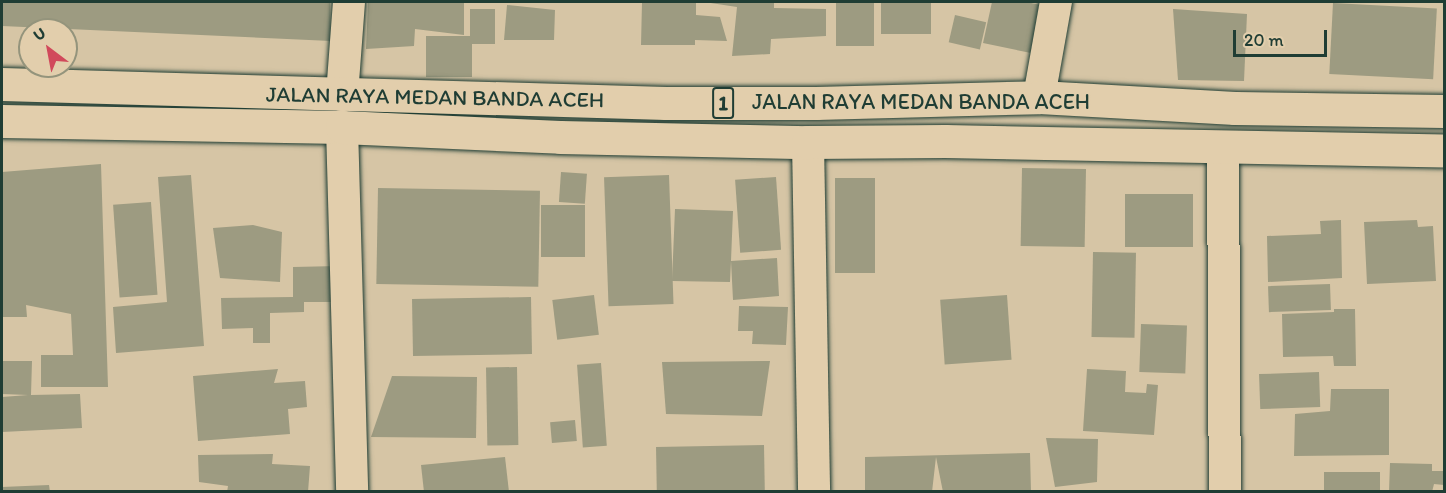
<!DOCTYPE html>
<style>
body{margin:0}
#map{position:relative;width:1446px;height:493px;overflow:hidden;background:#d6c5a5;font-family:Itim,sans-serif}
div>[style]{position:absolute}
.building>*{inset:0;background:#9d9b81;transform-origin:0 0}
.roads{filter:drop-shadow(0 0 2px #1f3d34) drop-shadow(0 0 2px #1f3d34)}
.minor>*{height:32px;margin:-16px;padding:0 16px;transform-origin:16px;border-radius:16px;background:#e2ceac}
.highway>*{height:33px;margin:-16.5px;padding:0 16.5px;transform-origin:16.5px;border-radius:16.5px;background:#e2ceac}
span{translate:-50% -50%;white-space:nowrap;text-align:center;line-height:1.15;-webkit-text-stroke:5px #e2ceac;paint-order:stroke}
.shield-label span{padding:2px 4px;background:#e2ceac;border:2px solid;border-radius:4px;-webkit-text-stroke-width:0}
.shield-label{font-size:21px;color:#1f3d34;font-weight:700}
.street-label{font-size:22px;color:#1f3d34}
.frame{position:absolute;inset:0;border:3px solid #1f3d34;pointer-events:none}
.north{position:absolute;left:18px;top:18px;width:60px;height:60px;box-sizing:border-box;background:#e2ceac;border:2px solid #94947c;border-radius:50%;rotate:328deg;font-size:16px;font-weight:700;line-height:24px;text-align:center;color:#1f3d34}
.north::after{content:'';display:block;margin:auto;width:21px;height:27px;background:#d1495b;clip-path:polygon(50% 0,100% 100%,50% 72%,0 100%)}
.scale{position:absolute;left:1233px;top:30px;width:94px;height:27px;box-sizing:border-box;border:3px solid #1f3d34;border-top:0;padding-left:8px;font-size:18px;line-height:21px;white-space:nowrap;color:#1f3d34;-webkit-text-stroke:4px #e2ceac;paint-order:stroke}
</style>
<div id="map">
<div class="building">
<div style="clip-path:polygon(2px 2px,330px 2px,331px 41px,2px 26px)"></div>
<div style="clip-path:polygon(368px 2px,464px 2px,464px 35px,415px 29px,414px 46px,366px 49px)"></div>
<div style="clip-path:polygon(642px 2px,696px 2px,696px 15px,720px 17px,727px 41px,695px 40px,695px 45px,641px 45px)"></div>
<div style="clip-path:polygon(704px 2px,774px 2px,774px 8px,826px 9px,826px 36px,771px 39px,770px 54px,732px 56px,737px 7px)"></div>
<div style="left:836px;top:2px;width:38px;height:44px"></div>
<div style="left:881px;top:2px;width:50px;height:32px"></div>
<div style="clip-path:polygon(992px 2px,1026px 2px,1041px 5px,1031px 53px,983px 43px)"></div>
<div style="left:1333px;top:3px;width:104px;height:71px;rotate:3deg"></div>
<div style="clip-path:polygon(507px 5px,555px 10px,554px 40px,504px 40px)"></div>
<div style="clip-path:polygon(470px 9px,495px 9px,495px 44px,472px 44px,472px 77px,426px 77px,426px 36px,470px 36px)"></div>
<div style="clip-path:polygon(1173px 9px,1247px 14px,1244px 81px,1178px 80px)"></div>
<div style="left:955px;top:15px;width:32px;height:28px;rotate:13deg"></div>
<div style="clip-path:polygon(101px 164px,108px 387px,41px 387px,41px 355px,73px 355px,71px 314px,26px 305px,27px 317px,2px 317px,2px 172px)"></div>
<div style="left:1022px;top:168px;width:64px;height:78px;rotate:1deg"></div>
<div style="left:561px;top:172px;width:26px;height:30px;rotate:4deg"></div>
<div style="clip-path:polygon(191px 175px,204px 346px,116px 353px,113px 307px,167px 302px,158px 177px)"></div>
<div style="left:669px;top:175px;width:129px;height:65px;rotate:88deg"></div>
<div style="left:776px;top:177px;width:73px;height:41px;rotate:86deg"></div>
<div style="left:835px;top:178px;width:40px;height:95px"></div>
<div style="left:378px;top:188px;width:162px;height:96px;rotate:1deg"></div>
<div style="left:1193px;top:194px;width:53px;height:68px;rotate:90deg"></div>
<div style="left:151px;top:202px;width:93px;height:38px;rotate:86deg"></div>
<div style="left:541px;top:205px;width:44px;height:52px"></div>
<div style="clip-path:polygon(675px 209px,733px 211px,731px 261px,777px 258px,779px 296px,733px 300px,731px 261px,730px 282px,672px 281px)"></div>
<div style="clip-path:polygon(1341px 220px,1342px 278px,1268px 282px,1267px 236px,1321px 234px,1320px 221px)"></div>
<div style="clip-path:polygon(1417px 220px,1418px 227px,1433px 226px,1436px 281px,1367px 284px,1364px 222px)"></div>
<div style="clip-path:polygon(253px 225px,282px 232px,280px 282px,220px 278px,213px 228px)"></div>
<div style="left:1093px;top:252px;width:43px;height:85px;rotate:1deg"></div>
<div style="clip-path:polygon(338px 266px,338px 302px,304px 302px,304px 312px,270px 313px,270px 343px,253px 343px,253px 328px,222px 329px,221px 298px,293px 297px,293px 267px)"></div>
<div style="left:1330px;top:284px;width:26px;height:62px;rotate:88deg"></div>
<div style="left:594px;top:295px;width:40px;height:42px;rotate:83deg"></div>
<div style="left:1007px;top:295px;width:65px;height:67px;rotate:86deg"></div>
<div style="left:531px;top:297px;width:57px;height:119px;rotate:89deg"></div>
<div style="clip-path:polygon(739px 306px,788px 307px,786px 345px,752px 344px,753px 331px,738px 331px)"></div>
<div style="clip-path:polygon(1334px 309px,1355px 309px,1356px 366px,1334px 366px,1333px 356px,1283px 357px,1282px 314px,1334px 312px)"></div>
<div style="left:1141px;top:324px;width:46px;height:48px;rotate:2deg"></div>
<div style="clip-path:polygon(2px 361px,32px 361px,31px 395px,80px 394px,82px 428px,2px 432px,2px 397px,28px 395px,2px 394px)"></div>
<div style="clip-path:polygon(770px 361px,762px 416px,666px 414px,662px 362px)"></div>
<div style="left:601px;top:363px;width:83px;height:24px;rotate:86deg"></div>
<div style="left:517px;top:367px;width:78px;height:31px;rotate:89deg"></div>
<div style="clip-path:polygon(278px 369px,274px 383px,305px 381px,307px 407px,288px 409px,290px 434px,198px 441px,193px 376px)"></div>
<div style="clip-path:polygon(1087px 369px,1126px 371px,1125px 392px,1146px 393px,1147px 384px,1158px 385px,1154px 435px,1083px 431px)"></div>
<div style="left:1319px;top:372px;width:35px;height:60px;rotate:88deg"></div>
<div style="clip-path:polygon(392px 376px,477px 377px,476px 438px,371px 437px)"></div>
<div style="clip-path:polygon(1331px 389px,1389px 389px,1389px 455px,1294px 456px,1295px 414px,1330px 411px)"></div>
<div style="left:575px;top:420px;width:21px;height:25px;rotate:85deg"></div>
<div style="clip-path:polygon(1046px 438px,1098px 439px,1097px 482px,1055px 487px)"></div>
<div style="left:764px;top:445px;width:47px;height:108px;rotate:89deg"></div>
<div style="clip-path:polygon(1030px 453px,1031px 492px,943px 492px,936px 457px,932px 492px,865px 492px,865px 457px)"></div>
<div style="clip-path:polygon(273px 454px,272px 464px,310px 466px,308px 492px,227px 492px,228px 486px,199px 482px,198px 455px)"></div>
<div style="clip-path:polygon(505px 457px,509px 492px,424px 492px,421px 465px)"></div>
<div style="clip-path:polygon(1390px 463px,1432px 464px,1432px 471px,1444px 471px,1444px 485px,1434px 484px,1432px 492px,1389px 492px)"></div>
<div style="left:1324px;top:472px;width:56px;height:20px"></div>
<div style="clip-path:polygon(49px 485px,50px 492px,2px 492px,2px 487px)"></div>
</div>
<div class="roads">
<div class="minor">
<div style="left:342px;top:95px;width:93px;rotate:-85.7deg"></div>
<div style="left:1039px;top:97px;width:97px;rotate:-79.9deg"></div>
<div style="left:342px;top:127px;width:365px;rotate:88.4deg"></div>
<div style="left:808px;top:142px;width:350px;rotate:89deg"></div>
<div style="left:1223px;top:147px;width:345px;rotate:89.7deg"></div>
</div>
<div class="highway">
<div style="left:2px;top:84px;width:664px;rotate:1.64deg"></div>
<div style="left:666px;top:103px;width:150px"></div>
<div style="left:816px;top:103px;width:223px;rotate:-1.5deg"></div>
<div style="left:1039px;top:97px;width:196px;rotate:3.2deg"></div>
<div style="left:1235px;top:108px;width:209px;rotate:0.8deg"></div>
<div style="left:2px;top:121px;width:340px;rotate:1deg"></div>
<div style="left:342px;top:127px;width:218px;rotate:2.6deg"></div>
<div style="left:560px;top:137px;width:248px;rotate:1.2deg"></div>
<div style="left:808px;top:142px;width:137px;rotate:-0.4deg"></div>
<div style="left:945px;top:141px;width:499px;rotate:1.1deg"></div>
</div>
</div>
<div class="shield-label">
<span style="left:723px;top:103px">1</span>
</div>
<div class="street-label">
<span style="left:435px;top:97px;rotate:1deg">JALAN RAYA MEDAN BANDA ACEH</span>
<span style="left:921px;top:102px">JALAN RAYA MEDAN BANDA ACEH</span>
</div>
<div class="frame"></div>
<div class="north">U</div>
<div class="scale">20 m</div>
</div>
